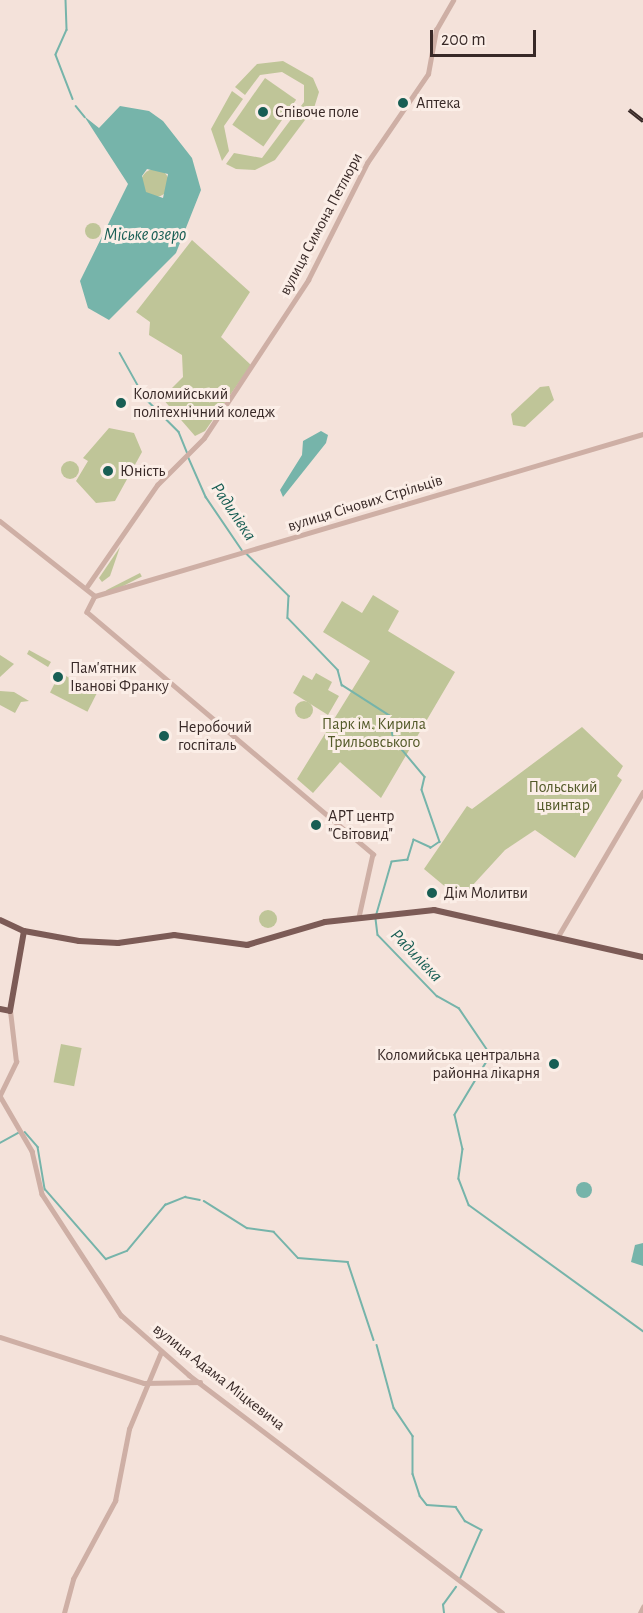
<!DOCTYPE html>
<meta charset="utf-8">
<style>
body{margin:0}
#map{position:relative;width:643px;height:1613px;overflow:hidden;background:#f4e2da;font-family:"Alegreya Sans",sans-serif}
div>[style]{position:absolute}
.green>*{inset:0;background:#bfc598;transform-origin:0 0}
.round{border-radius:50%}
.water>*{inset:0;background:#76b4aa}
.stream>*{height:1.5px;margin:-0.75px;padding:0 0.75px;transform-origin:0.75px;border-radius:0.75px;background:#76b4aa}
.minor>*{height:4.5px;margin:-2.25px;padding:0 2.25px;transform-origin:2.25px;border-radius:2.25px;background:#ceafa5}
.major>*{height:6px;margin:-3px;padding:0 3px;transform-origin:3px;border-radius:3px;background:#7c5b56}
.rail>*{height:4px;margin-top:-2px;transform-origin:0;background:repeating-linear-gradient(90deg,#fbeee7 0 4.5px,#382927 0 9px);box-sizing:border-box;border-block:2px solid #382927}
.dots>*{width:16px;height:16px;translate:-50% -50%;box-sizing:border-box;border:3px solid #fbeee7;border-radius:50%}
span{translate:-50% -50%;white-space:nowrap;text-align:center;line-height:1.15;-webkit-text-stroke:6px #fbeee7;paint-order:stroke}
.poi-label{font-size:16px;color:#382927}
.left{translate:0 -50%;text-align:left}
.right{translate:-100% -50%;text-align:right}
.street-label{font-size:16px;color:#382927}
.park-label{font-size:16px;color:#525928}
.water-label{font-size:18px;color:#185e54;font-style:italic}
.scale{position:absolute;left:430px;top:30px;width:106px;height:27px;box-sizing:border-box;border:3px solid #382927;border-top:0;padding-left:8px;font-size:18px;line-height:21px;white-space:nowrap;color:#382927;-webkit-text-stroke:4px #fbeee7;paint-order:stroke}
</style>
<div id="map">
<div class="green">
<div style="clip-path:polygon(283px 61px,313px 78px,319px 92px,314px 108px,275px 160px,255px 170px,236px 169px,226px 164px,234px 153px,262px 158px,304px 102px,304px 85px,282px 72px,260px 75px,245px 95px,235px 87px,257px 64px)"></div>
<div style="left:265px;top:78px;width:38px;height:57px;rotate:35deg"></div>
<div style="clip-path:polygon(232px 91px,243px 99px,224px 126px,229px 151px,222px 161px,211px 129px)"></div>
<div class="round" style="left:141px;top:169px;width:28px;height:28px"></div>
<div class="round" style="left:85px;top:223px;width:16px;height:16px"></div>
<div style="clip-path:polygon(192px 240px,250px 292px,221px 337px,251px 365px,205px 431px,195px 436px,162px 398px,183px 377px,182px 355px,149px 335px,150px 322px,136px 312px)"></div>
<div style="clip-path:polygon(549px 386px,554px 400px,525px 427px,513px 425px,511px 414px,540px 387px)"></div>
<div style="clip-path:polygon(109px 428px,134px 433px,142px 452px,115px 501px,96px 503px,76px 481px,88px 461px,83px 458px)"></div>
<div class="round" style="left:61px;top:461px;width:18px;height:18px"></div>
<div style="clip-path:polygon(120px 547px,110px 576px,102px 582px,99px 578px)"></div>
<div style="left:140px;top:573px;width:4px;height:38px;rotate:63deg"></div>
<div style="clip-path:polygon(373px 595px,399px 611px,388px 631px,455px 672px,381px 798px,340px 762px,313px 793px,297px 779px,370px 661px,323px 632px,342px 601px,362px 613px)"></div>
<div style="clip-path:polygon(29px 650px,51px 662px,48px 667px,27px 654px)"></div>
<div style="clip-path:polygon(0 655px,14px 664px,0 677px)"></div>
<div style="left:60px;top:673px;width:42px;height:22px;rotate:27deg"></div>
<div style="clip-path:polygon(316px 673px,332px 682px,328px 690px,339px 696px,328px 715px,293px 693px,303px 675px,312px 680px)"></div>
<div style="clip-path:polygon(0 691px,14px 692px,29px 701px,21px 702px,15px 713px,0 705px)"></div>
<div class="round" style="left:295px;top:701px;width:18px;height:18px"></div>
<div style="clip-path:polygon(582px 727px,623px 766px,617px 776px,622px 780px,575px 858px,535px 830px,505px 850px,460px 899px,424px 869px,467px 806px,472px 809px)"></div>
<div class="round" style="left:259px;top:910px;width:18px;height:18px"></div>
<div style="left:61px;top:1044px;width:21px;height:39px;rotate:11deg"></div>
</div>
<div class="water">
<div style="clip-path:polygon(evenodd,120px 106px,149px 111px,163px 121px,192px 158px,201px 190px,176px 253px,109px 320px,88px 308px,80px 281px,128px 184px,84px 116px,99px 128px,120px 106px,147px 169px,168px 174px,163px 198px,146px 192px,142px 176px,147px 169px)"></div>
<div style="clip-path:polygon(321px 431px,328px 435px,326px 443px,283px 497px,280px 490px,302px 455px,303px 441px)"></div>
<div class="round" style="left:576px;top:1182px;width:16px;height:16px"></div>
<div style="clip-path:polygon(643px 1243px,643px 1266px,631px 1262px,635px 1245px)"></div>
</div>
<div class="stream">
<div style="left:66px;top:0;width:30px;rotate:88deg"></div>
<div style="left:67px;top:30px;width:27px;rotate:114deg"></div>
<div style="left:56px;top:55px;width:47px;rotate:68.9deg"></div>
<div style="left:76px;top:106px;width:14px;rotate:51deg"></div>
<div style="left:120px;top:353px;width:51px;rotate:60.9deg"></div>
<div style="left:145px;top:398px;width:48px;rotate:45deg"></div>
<div style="left:179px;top:432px;width:22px;rotate:68deg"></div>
<div style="left:188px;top:456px;width:45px;rotate:66.3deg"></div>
<div style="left:206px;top:497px;width:64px;rotate:55.8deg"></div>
<div style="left:246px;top:553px;width:61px;rotate:45deg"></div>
<div style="left:289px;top:596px;width:22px;rotate:93deg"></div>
<div style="left:288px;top:618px;width:72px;rotate:46.1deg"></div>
<div style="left:338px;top:670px;width:16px;rotate:75deg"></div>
<div style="left:342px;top:685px;width:56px;rotate:32.6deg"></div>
<div style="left:389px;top:715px;width:25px;rotate:79deg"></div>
<div style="left:394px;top:740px;width:48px;rotate:50deg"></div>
<div style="left:425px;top:777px;width:13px;rotate:103deg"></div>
<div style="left:422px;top:790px;width:55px;rotate:70.9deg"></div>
<div style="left:440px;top:842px;width:11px;rotate:146deg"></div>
<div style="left:431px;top:848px;width:19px;rotate:-155deg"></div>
<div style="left:414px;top:840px;width:21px;rotate:107deg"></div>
<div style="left:408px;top:860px;width:16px;rotate:173deg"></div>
<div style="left:392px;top:862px;width:54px;rotate:106.1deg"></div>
<div style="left:376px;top:919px;width:16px;rotate:83deg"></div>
<div style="left:378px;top:935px;width:85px;rotate:46deg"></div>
<div style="left:437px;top:996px;width:25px;rotate:29deg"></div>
<div style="left:459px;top:1008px;width:57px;rotate:55.8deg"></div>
<div style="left:491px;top:1055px;width:70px;rotate:121deg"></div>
<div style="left:455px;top:1115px;width:35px;rotate:77deg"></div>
<div style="left:463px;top:1149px;width:30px;rotate:98deg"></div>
<div style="left:459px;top:1179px;width:28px;rotate:69deg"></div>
<div style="left:469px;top:1205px;width:215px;rotate:35.9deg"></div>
<div style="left:25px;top:1132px;width:20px;rotate:49deg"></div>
<div style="left:38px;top:1147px;width:43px;rotate:80.5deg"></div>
<div style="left:45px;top:1189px;width:93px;rotate:48.9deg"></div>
<div style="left:106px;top:1259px;width:22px;rotate:-21deg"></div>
<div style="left:127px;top:1251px;width:60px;rotate:-50.4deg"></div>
<div style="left:165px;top:1205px;width:22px;rotate:-22deg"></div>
<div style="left:185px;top:1197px;width:15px;rotate:11deg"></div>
<div style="left:0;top:1143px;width:23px;rotate:-29deg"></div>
<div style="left:204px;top:1201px;width:51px;rotate:32.1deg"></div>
<div style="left:247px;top:1228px;width:27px;rotate:8deg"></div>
<div style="left:274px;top:1232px;width:35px;rotate:47deg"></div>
<div style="left:298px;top:1258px;width:50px;rotate:4.6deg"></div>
<div style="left:348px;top:1262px;width:82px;rotate:71.6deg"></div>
<div style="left:377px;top:1345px;width:65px;rotate:74.9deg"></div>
<div style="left:394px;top:1408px;width:34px;rotate:56deg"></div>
<div style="left:413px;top:1436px;width:38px;rotate:90deg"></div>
<div style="left:413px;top:1474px;width:23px;rotate:72deg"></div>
<div style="left:420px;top:1496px;width:11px;rotate:52deg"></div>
<div style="left:427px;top:1505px;width:29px;rotate:4deg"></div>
<div style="left:456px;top:1507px;width:17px;rotate:57deg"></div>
<div style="left:465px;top:1521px;width:19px;rotate:28deg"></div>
<div style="left:482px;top:1530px;width:55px;rotate:113.7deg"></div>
<div style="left:444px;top:1613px;width:8px;rotate:-97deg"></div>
<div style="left:443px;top:1605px;width:22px;rotate:-54deg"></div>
</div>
<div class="minor">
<div style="left:0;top:521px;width:121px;rotate:38.3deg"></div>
<div style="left:86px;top:588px;width:125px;rotate:-55.4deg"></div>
<div style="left:157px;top:485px;width:66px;rotate:-45deg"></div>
<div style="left:204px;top:438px;width:189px;rotate:-56.6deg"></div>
<div style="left:308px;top:280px;width:131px;rotate:-63.2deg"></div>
<div style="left:367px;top:163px;width:108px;rotate:-55.6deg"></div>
<div style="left:428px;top:74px;width:45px;rotate:-79.7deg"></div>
<div style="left:436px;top:30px;width:34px;rotate:-60deg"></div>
<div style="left:95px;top:596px;width:571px;rotate:-16.47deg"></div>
<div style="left:95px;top:596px;width:18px;rotate:117deg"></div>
<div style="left:87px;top:612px;width:375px;rotate:40.2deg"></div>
<div style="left:373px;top:854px;width:65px;rotate:102.5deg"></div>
<div style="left:557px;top:938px;width:169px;rotate:-59.5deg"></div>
<div style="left:0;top:1095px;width:37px;rotate:-64deg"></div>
<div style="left:16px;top:1062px;width:51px;rotate:-96.7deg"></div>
<div style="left:0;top:1096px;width:64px;rotate:59.8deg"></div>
<div style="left:32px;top:1151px;width:44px;rotate:76.9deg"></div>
<div style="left:42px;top:1194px;width:145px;rotate:56.9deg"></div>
<div style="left:121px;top:1315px;width:91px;rotate:41.4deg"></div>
<div style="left:189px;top:1375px;width:393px;rotate:37.2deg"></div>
<div style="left:0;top:1337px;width:151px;rotate:17.7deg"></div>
<div style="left:144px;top:1383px;width:56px;rotate:-1deg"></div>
<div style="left:64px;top:1613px;width:35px;rotate:-75deg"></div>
<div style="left:73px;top:1579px;width:89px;rotate:-61.7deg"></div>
<div style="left:115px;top:1501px;width:73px;rotate:-79deg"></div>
<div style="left:129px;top:1429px;width:83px;rotate:-67.4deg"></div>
<div style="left:640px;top:1613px;width:7px;rotate:-63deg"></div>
</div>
<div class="major">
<div style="left:0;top:920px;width:26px;rotate:25deg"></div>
<div style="left:24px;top:931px;width:56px;rotate:10.3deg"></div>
<div style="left:79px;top:941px;width:39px;rotate:3deg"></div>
<div style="left:118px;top:943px;width:57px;rotate:-8.1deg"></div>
<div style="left:174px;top:935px;width:74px;rotate:7.8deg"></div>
<div style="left:247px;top:945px;width:81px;rotate:-16.4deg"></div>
<div style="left:325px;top:922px;width:110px;rotate:-6.3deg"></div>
<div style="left:434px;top:910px;width:214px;rotate:12.7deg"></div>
<div style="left:0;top:1009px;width:10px;rotate:11deg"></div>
<div style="left:10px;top:1011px;width:81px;rotate:-80.1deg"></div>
</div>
<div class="rail">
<div style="left:629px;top:110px;width:18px;rotate:38deg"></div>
</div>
<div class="dots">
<div style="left:403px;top:103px;background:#185e54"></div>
<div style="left:263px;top:112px;background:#185e54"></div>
<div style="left:121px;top:403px;background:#185e54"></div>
<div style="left:108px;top:471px;background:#185e54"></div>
<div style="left:58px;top:677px;background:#185e54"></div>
<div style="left:164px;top:736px;background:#185e54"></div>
<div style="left:316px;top:825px;background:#185e54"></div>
<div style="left:432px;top:893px;background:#185e54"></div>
<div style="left:554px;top:1064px;background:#185e54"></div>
</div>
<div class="poi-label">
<span class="left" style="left:416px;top:103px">Аптека</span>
<span class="left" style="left:275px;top:112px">Співоче поле</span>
<span class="left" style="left:133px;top:403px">Коломийський<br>політехнічний коледж</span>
<span class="left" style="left:120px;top:471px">Юність</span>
<span class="left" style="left:70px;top:677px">Пам'ятник<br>Іванові Франку</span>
<span class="left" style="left:178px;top:736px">Неробочий<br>госпіталь</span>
<span class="left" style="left:328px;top:825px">АРТ центр<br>"Світовид"</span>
<span class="left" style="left:444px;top:893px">Дім Молитви</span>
<span class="right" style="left:540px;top:1064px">Коломийська центральна<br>районна лікарня</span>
</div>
<div class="street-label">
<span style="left:321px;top:224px;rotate:-62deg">вулиця Симона Петлюри</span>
<span style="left:365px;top:503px;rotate:-17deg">вулиця Січових Стрільців</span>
<span style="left:219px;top:1377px;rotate:38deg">вулиця Адама Міцкевича</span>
</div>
<div class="park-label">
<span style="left:374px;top:733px">Парк ім. Кирила<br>Трильовського</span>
<span style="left:563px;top:796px">Польський<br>цвинтар</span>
</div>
<div class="water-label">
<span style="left:145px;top:235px">Міське озеро</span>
<span style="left:233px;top:512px;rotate:56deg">Радилівка</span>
<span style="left:416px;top:956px;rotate:46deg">Радилівка</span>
</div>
<div class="scale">200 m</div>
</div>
